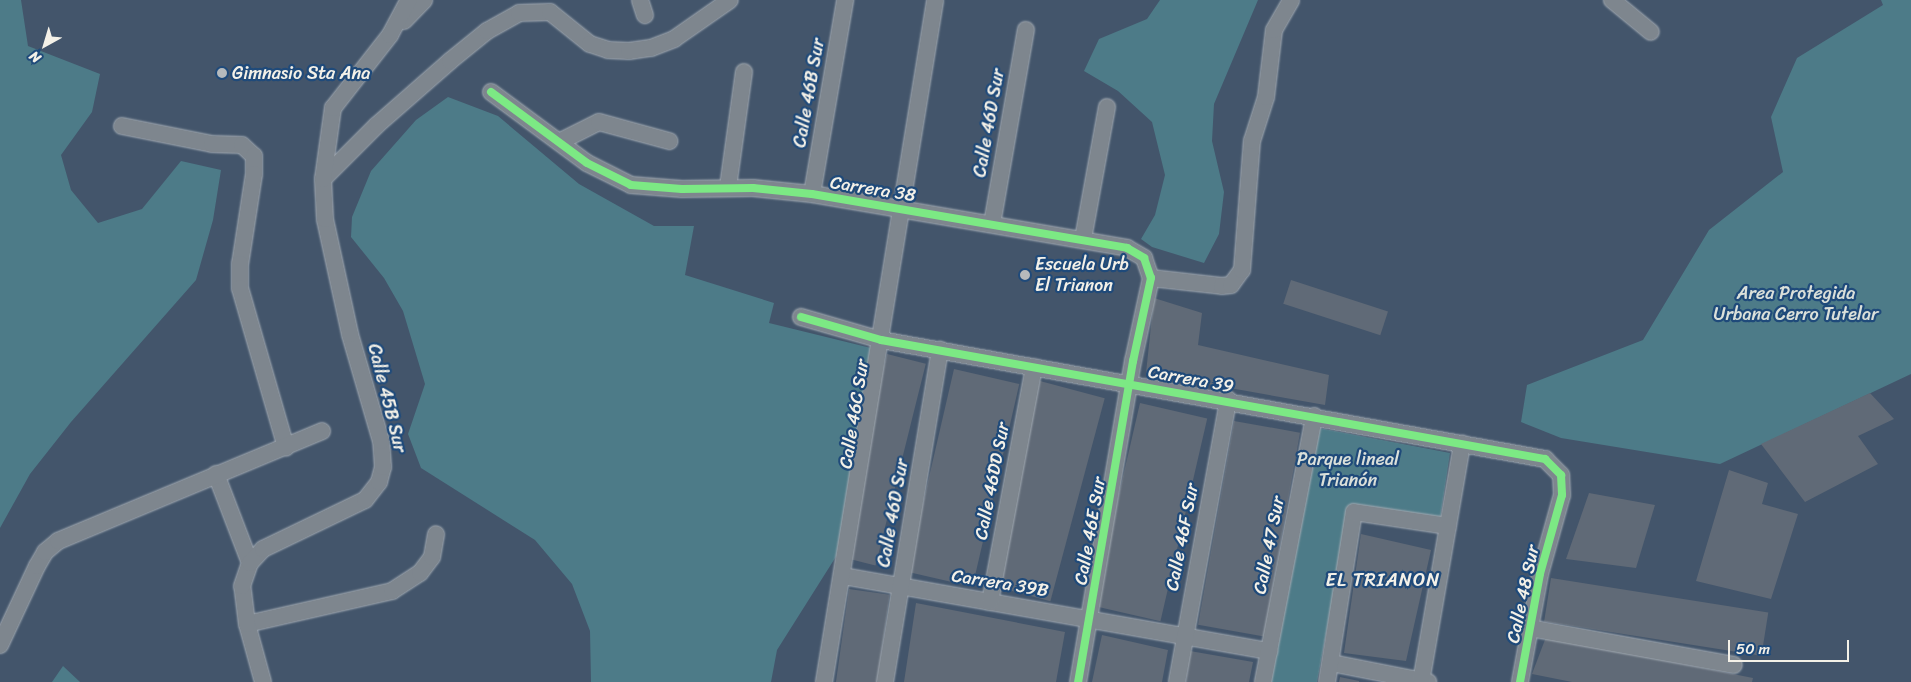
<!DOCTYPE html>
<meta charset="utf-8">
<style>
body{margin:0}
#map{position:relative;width:1911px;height:682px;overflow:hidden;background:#43556b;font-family:Sriracha,sans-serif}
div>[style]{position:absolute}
.green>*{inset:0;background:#4d7b88}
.building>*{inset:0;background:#606a77;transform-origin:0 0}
.roads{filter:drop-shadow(0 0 1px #a2aab2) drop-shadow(0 0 1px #a2aab2)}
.street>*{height:16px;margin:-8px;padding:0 8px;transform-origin:8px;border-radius:8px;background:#7e868e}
.cycleway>*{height:8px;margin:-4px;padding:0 4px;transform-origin:4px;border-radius:4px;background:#7ce984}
.dots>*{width:14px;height:14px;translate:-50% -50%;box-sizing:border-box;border:2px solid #1f4a7a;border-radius:50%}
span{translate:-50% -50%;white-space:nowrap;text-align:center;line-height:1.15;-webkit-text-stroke:4.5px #1f4a7a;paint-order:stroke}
.poi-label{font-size:18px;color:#f4f1e8}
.left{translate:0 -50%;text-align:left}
.street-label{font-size:18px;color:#f4f1e8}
.park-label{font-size:18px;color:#dbe0da}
.neighbourhood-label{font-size:19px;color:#f4f1e8;letter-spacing:1px}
.north{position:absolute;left:20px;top:20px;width:50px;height:50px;-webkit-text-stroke:4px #1f4a7a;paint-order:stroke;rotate:219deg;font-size:14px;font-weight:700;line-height:20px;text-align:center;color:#f4f1e8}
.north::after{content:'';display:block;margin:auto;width:18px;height:22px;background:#f4f1e8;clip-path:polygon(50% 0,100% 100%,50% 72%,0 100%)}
.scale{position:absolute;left:1728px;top:640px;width:121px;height:22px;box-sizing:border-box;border:2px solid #f4f1e8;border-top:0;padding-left:6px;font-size:15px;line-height:18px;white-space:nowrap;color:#f4f1e8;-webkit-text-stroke:4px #1f4a7a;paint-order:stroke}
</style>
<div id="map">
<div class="green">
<div style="clip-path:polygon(0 0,21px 0,28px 46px,100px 74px,92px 112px,61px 155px,71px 190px,98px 223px,142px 209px,181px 161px,221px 170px,213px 220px,196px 280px,71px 422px,30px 474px,0 528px)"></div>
<div style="clip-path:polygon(1160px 0,1258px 0,1214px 104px,1212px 141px,1224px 192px,1219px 234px,1204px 263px,1152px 247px,1141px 239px,1155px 215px,1165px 175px,1152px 122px,1118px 91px,1084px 71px,1099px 39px,1147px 19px)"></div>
<div style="clip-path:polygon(1881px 0,1911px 0,1911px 374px,1720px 464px,1561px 438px,1521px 422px,1527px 385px,1643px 340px,1709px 230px,1783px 172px,1771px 117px,1797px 58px,1883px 5px)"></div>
<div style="clip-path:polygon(448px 97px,498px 116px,579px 184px,654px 226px,694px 226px,685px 275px,774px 303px,769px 323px,871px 348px,837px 555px,777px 650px,771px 682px,591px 682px,590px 631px,572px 584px,535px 540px,421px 468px,408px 434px,425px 384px,403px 311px,384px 278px,351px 237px,352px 217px,371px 171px,416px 120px)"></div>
<div style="clip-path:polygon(1319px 428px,1450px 453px,1440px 520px,1350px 507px,1317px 682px,1271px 682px)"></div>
<div style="clip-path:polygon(63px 666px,80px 682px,52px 682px)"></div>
</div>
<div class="building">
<div style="left:1291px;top:280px;width:102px;height:25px;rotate:18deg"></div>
<div style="clip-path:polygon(1154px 298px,1202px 313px,1198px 345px,1329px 375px,1325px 405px,1146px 373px)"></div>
<div style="left:887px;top:354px;width:40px;height:208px;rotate:14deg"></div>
<div style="left:954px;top:369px;width:67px;height:208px;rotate:13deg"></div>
<div style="left:1040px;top:381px;width:67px;height:210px;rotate:15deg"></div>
<div style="clip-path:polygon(1870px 393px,1894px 419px,1858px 436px,1878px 464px,1805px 502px,1761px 444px)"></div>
<div style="left:1140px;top:403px;width:69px;height:208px;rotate:13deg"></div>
<div style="left:1234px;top:421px;width:67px;height:207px;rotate:10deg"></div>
<div style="clip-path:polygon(1729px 470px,1768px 483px,1762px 504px,1798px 514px,1771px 599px,1696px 581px)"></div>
<div style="clip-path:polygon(1589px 493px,1655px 505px,1636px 568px,1566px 559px)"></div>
<div style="clip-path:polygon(1361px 534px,1431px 550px,1406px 661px,1344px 653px)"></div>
<div style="left:1551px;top:578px;width:220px;height:44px;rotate:9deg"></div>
<div style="left:849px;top:589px;width:41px;height:94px;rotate:8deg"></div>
<div style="clip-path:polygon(916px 603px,1065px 632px,1056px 682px,904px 682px)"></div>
<div style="clip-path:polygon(1102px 635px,1168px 650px,1162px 682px,1092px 682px)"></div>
<div style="clip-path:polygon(1546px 637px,1753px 678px,1752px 682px,1572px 682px,1532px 674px)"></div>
<div style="clip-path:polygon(1190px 651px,1253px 662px,1249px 682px,1186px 682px)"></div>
<div style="clip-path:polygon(1340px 677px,1359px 681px,1359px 682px,1339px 682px)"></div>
</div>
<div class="roads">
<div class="street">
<div style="left:640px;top:0;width:16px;rotate:72deg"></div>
<div style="left:1612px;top:0;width:50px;rotate:39.4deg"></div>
<div style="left:404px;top:21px;width:29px;rotate:-46deg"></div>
<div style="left:491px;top:92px;width:119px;rotate:36.5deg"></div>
<div style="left:587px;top:163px;width:49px;rotate:26.6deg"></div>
<div style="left:631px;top:185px;width:51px;rotate:4.5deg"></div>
<div style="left:682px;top:189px;width:71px;rotate:-0.8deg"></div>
<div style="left:753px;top:188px;width:59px;rotate:5.8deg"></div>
<div style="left:812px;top:194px;width:320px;rotate:9.7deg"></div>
<div style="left:1127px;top:248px;width:20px;rotate:30deg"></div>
<div style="left:1144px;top:258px;width:21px;rotate:71deg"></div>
<div style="left:1151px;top:278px;width:85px;rotate:102.2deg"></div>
<div style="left:1133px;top:361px;width:326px;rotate:99.7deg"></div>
<div style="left:122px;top:126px;width:92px;rotate:11.3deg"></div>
<div style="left:212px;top:144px;width:30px;rotate:2deg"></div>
<div style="left:242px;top:145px;width:16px;rotate:43deg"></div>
<div style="left:254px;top:156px;width:18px;rotate:90deg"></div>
<div style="left:254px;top:174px;width:91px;rotate:98.8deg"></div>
<div style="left:240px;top:264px;width:24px;rotate:90deg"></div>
<div style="left:240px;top:288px;width:166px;rotate:73.9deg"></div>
<div style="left:561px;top:141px;width:42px;rotate:-26.6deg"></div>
<div style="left:599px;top:122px;width:73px;rotate:15.2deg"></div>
<div style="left:323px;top:179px;width:76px;rotate:-45deg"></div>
<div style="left:377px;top:125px;width:97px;rotate:-41.2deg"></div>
<div style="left:450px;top:61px;width:48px;rotate:-39deg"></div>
<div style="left:487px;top:31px;width:37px;rotate:-29deg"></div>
<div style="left:519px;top:13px;width:31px;rotate:-2deg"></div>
<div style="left:550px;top:12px;width:51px;rotate:38.7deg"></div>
<div style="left:590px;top:44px;width:19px;rotate:18deg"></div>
<div style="left:608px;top:50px;width:21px;rotate:3deg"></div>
<div style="left:629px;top:51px;width:22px;rotate:-8deg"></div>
<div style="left:651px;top:48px;width:25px;rotate:-21deg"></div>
<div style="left:674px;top:39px;width:68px;rotate:-34.9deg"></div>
<div style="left:728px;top:187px;width:116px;rotate:-82.1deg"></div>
<div style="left:812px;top:194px;width:197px;rotate:-80.3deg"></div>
<div style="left:992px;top:224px;width:197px;rotate:-80.1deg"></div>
<div style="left:1083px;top:239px;width:134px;rotate:-79.7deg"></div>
<div style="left:1151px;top:278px;width:71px;rotate:6.4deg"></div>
<div style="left:1222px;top:286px;width:9px;rotate:-6deg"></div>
<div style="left:1231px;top:285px;width:19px;rotate:-54deg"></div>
<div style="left:1242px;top:270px;width:129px;rotate:-85.6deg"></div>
<div style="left:1252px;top:141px;width:46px;rotate:-72.3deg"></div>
<div style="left:1266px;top:97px;width:67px;rotate:-83.2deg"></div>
<div style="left:1274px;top:30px;width:34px;rotate:-60deg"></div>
<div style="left:801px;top:317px;width:83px;rotate:16deg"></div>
<div style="left:881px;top:340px;width:675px;rotate:10.16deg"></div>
<div style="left:1545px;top:459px;width:23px;rotate:45deg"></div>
<div style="left:1561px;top:475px;width:20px;rotate:87deg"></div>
<div style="left:1562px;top:495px;width:82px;rotate:105.6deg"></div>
<div style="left:1540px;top:574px;width:110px;rotate:100.5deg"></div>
<div style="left:216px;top:474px;width:95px;rotate:69.1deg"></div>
<div style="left:843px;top:576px;width:433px;rotate:10deg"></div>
<div style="left:990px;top:602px;width:239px;rotate:-79.4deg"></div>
<div style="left:247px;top:624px;width:149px;rotate:-12.8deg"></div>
<div style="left:392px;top:591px;width:33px;rotate:-33deg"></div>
<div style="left:420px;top:573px;width:20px;rotate:-53deg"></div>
<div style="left:432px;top:557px;width:23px;rotate:-80deg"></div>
<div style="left:1530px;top:628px;width:207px;rotate:10.3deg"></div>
<div style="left:0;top:645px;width:87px;rotate:-64.9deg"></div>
<div style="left:37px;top:566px;width:16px;rotate:-60deg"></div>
<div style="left:45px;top:552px;width:17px;rotate:-40deg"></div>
<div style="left:58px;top:541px;width:286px;rotate:-22.6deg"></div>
<div style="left:1331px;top:663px;width:99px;rotate:11.1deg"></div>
<div style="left:263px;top:682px;width:60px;rotate:-105.4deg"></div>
<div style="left:247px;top:624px;width:38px;rotate:-97deg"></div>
<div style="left:242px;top:586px;width:24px;rotate:-71deg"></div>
<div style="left:250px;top:563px;width:19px;rotate:-47deg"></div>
<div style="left:263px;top:549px;width:113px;rotate:-25.7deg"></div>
<div style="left:365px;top:500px;width:23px;rotate:-52deg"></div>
<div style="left:379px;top:482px;width:16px;rotate:-75deg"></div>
<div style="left:383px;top:467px;width:26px;rotate:-94deg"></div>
<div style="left:381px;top:441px;width:111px;rotate:-106.2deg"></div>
<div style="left:350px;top:334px;width:118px;rotate:-102.3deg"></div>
<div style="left:325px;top:219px;width:40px;rotate:-92.9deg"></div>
<div style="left:323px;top:179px;width:72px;rotate:-82deg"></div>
<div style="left:333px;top:108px;width:93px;rotate:-52deg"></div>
<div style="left:390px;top:35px;width:40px;rotate:-62deg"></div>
<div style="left:824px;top:682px;width:690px;rotate:-80.74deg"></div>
<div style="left:885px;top:682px;width:337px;rotate:-80.6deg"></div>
<div style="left:1177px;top:682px;width:287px;rotate:-79.7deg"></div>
<div style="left:1263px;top:682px;width:271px;rotate:-79.1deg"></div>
<div style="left:1327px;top:682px;width:172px;rotate:-81deg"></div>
<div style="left:1354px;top:512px;width:95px;rotate:8.5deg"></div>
<div style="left:1421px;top:682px;width:242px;rotate:-80.2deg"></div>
</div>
</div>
<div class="cycleway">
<div style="left:491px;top:92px;width:119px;rotate:36.5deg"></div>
<div style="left:587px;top:163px;width:49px;rotate:26.6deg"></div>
<div style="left:631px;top:185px;width:51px;rotate:4.5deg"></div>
<div style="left:682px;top:189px;width:71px;rotate:-0.8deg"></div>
<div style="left:753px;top:188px;width:59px;rotate:5.8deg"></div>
<div style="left:812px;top:194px;width:320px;rotate:9.7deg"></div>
<div style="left:1127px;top:248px;width:20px;rotate:30deg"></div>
<div style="left:1144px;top:258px;width:21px;rotate:71deg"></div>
<div style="left:1151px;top:278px;width:85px;rotate:102.2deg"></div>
<div style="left:1133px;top:361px;width:326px;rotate:99.7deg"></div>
<div style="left:801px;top:317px;width:83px;rotate:16deg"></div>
<div style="left:881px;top:340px;width:675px;rotate:10.16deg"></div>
<div style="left:1545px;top:459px;width:23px;rotate:45deg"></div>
<div style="left:1561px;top:475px;width:20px;rotate:87deg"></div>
<div style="left:1562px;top:495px;width:82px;rotate:105.6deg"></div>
<div style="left:1540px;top:574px;width:110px;rotate:100.5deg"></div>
</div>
<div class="dots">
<div style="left:222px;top:73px;background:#b6babc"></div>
<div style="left:1025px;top:275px;background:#b6babc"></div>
</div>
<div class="poi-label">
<span class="left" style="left:232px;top:73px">Gimnasio Sta Ana</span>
<span class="left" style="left:1035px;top:275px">Escuela Urb<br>El Trianon</span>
</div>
<div class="street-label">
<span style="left:809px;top:93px;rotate:-80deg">Calle 46B Sur</span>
<span style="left:989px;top:123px;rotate:-80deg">Calle 46D Sur</span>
<span style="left:873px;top:189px;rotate:9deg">Carrera 38</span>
<span style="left:1191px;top:379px;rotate:10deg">Carrera 39</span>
<span style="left:387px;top:398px;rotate:76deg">Calle 45B Sur</span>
<span style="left:854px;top:414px;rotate:-81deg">Calle 46C Sur</span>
<span style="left:992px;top:481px;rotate:-79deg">Calle 46DD Sur</span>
<span style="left:893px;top:513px;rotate:-80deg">Calle 46D Sur</span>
<span style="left:1090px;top:531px;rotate:-80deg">Calle 46E Sur</span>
<span style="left:1182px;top:537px;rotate:-79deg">Calle 46F Sur</span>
<span style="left:1269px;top:545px;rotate:-79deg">Calle 47 Sur</span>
<span style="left:1000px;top:583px;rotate:9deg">Carrera 39B</span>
<span style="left:1523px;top:594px;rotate:-78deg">Calle 48 Sur</span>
</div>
<div class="park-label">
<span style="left:1796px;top:304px">Area Protegida<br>Urbana Cerro Tutelar</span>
<span style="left:1348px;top:470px">Parque lineal<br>Trianón</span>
</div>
<div class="neighbourhood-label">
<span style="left:1383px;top:580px">EL TRIANON</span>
</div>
<div class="north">N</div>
<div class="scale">50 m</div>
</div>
